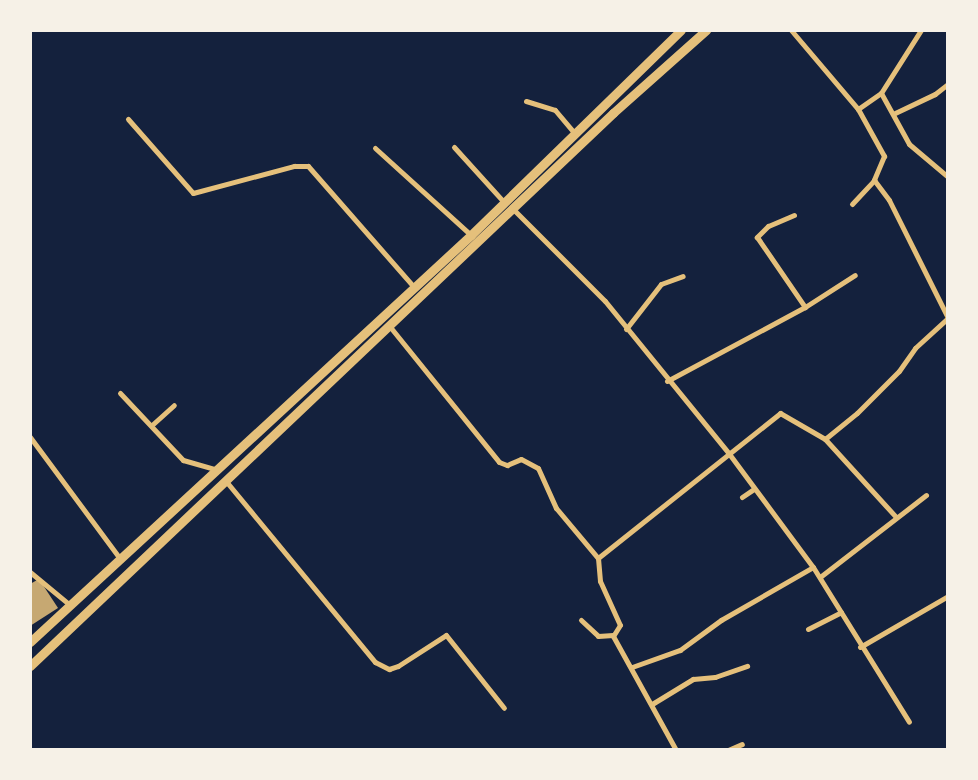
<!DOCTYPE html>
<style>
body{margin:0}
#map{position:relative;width:978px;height:780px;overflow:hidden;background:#14213d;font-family:"Space Grotesk",sans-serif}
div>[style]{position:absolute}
.building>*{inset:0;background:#c6a872}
.minor>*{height:5px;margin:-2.5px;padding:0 2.5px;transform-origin:2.5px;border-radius:2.5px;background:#e5c07b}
.trunk>*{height:9px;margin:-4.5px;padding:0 4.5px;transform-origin:4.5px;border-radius:4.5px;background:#e5c07b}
span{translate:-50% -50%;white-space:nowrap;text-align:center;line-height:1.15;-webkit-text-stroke:5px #f6f1e7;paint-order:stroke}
.frame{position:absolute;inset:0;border:32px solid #f6f1e7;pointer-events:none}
</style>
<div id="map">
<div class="building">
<div style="clip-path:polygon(39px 579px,58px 608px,30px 626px,30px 584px)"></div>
</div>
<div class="minor">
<div style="left:791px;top:30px;width:104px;rotate:49.7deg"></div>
<div style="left:858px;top:109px;width:28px;rotate:-35deg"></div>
<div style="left:881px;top:93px;width:75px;rotate:-57.6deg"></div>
<div style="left:881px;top:93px;width:58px;rotate:61.2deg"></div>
<div style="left:909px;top:144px;width:51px;rotate:40.2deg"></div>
<div style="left:526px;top:101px;width:30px;rotate:17deg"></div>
<div style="left:555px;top:110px;width:30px;rotate:50deg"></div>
<div style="left:858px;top:109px;width:54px;rotate:61deg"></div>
<div style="left:884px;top:156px;width:26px;rotate:113deg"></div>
<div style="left:874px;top:180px;width:25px;rotate:53deg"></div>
<div style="left:889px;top:200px;width:132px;rotate:63.4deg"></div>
<div style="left:895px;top:113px;width:44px;rotate:-25.4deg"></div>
<div style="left:935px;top:94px;width:16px;rotate:-38deg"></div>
<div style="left:128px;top:119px;width:98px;rotate:48.7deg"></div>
<div style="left:193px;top:193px;width:105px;rotate:-15deg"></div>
<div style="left:294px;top:166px;width:14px"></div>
<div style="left:308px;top:166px;width:161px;rotate:48.8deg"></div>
<div style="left:454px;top:147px;width:73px;rotate:47.8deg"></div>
<div style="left:375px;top:148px;width:130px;rotate:42.2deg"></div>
<div style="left:852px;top:204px;width:33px;rotate:-47deg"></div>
<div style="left:513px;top:209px;width:130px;rotate:45deg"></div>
<div style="left:605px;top:301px;width:198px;rotate:50.9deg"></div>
<div style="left:730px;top:455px;width:139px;rotate:53.5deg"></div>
<div style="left:813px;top:567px;width:182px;rotate:58.2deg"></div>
<div style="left:794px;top:215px;width:28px;rotate:157deg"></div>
<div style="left:768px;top:226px;width:16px;rotate:135deg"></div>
<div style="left:757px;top:237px;width:85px;rotate:55.6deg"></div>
<div style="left:391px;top:328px;width:172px;rotate:51.1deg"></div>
<div style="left:499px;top:462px;width:9px;rotate:21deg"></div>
<div style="left:507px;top:465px;width:15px;rotate:-23deg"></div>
<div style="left:521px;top:459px;width:19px;rotate:28deg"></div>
<div style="left:538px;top:468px;width:44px;rotate:65.8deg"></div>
<div style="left:556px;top:508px;width:65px;rotate:50deg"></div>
<div style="left:598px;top:558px;width:23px;rotate:85deg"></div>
<div style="left:600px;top:581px;width:48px;rotate:65.6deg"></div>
<div style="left:620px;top:625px;width:13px;rotate:122deg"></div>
<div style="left:613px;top:636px;width:130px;rotate:61.1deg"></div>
<div style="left:626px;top:329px;width:57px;rotate:-52.1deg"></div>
<div style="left:661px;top:284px;width:23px;rotate:-20deg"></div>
<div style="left:667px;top:381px;width:157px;rotate:-28.2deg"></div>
<div style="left:805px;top:307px;width:59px;rotate:-32.6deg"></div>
<div style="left:120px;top:393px;width:92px;rotate:46.8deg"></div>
<div style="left:183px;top:460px;width:35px;rotate:16deg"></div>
<div style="left:153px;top:424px;width:28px;rotate:-42deg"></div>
<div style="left:30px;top:437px;width:153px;rotate:53.5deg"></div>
<div style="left:825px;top:439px;width:41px;rotate:-39.1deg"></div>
<div style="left:857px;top:413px;width:59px;rotate:-45deg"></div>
<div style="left:899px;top:371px;width:28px;rotate:-55deg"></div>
<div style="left:915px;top:348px;width:45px;rotate:-42.3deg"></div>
<div style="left:225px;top:480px;width:236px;rotate:50.5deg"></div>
<div style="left:375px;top:662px;width:16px;rotate:27deg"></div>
<div style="left:389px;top:669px;width:9px;rotate:-18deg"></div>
<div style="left:398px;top:666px;width:57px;rotate:-32.9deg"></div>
<div style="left:446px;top:635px;width:93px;rotate:51.5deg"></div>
<div style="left:742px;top:497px;width:14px;rotate:-34deg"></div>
<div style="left:598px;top:558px;width:233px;rotate:-38.5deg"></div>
<div style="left:780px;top:413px;width:52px;rotate:30deg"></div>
<div style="left:825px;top:439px;width:105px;rotate:47.7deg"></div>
<div style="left:30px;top:572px;width:52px;rotate:39.5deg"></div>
<div style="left:820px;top:577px;width:134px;rotate:-37.7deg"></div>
<div style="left:581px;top:620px;width:23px;rotate:43deg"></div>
<div style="left:598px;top:636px;width:15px;rotate:-4deg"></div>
<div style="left:808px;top:629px;width:37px;rotate:-27deg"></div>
<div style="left:860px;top:647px;width:102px;rotate:-30.1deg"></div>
<div style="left:632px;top:667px;width:51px;rotate:-19.5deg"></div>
<div style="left:680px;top:650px;width:51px;rotate:-36.2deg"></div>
<div style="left:721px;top:620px;width:106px;rotate:-29.9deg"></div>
<div style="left:652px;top:704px;width:48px;rotate:-31.4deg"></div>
<div style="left:693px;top:679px;width:22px;rotate:-5deg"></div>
<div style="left:715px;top:677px;width:34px;rotate:-19deg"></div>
<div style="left:728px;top:750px;width:15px;rotate:-23deg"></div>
</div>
<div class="trunk">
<div style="left:30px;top:642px;width:600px;rotate:-42.7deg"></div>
<div style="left:471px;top:235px;width:293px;rotate:-44.3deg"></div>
<div style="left:30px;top:666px;width:804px;rotate:-43.49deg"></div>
<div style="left:613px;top:113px;width:125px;rotate:-41.7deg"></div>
</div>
<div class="frame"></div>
</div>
